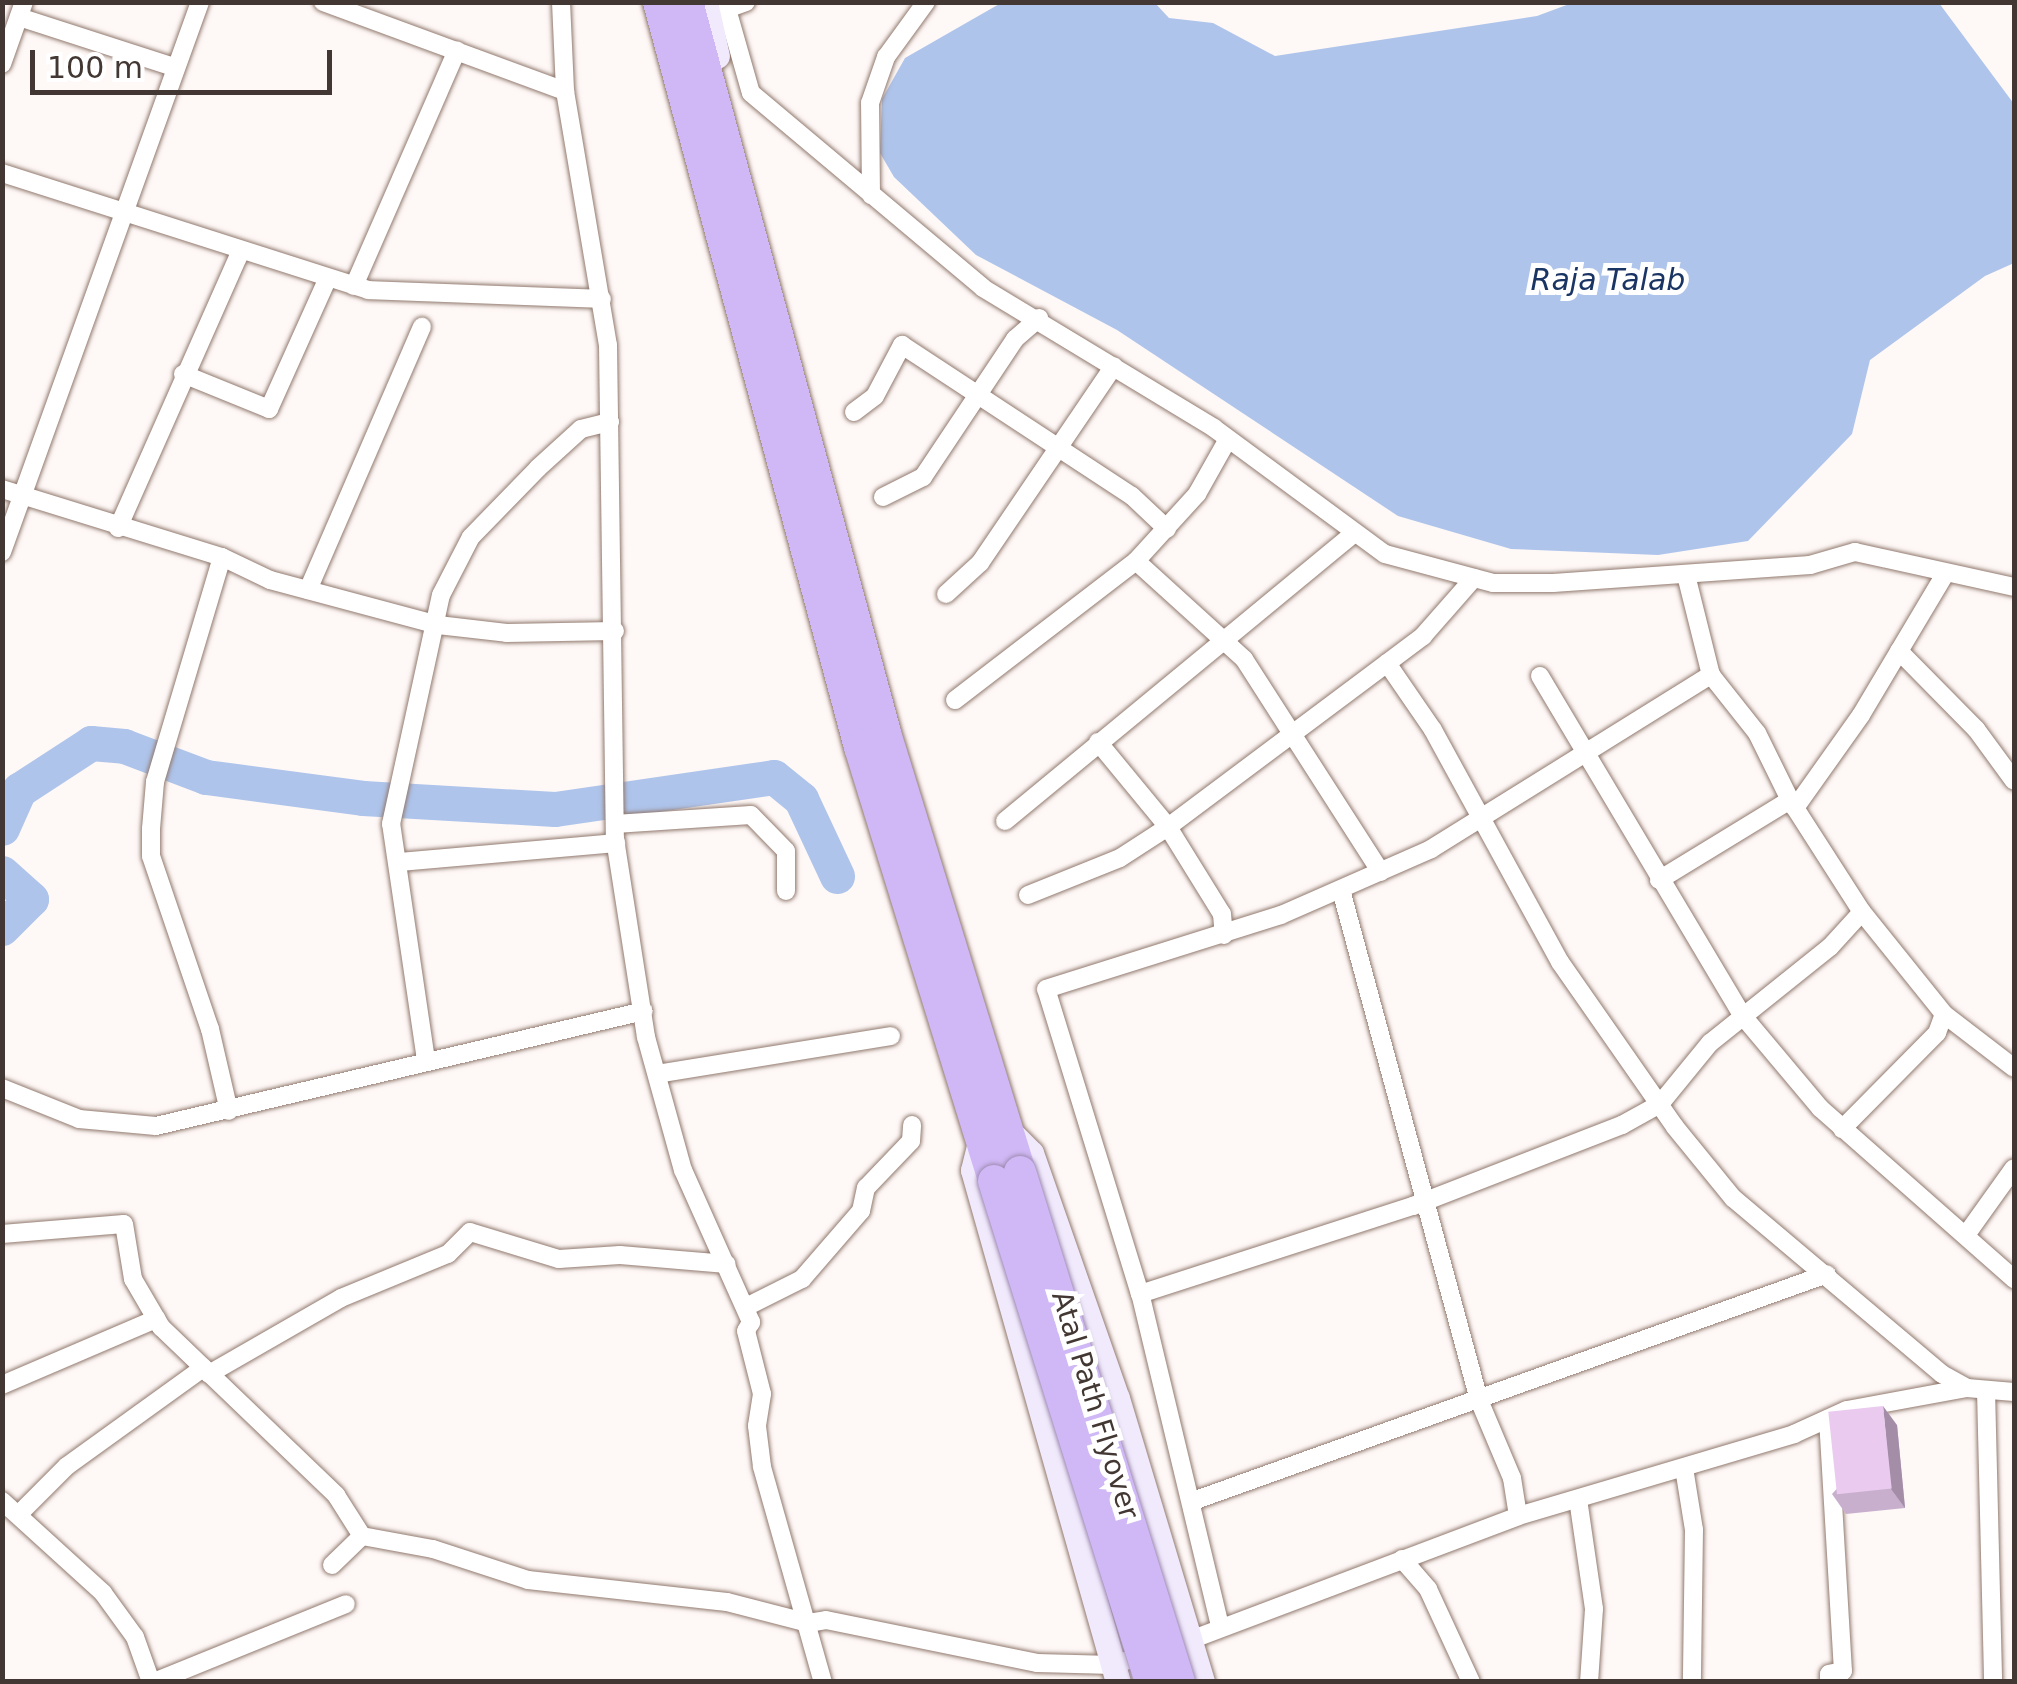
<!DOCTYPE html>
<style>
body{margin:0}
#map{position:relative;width:2017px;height:1684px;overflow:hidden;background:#fef8f6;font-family:"DejaVu Sans",sans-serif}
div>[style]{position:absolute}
.water>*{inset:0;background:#aec4eb}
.river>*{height:35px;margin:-17.5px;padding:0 17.5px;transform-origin:17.5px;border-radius:17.5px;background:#aec4eb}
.roads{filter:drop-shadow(0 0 2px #91796e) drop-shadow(0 0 2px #91796e)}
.street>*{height:18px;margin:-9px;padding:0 9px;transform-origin:9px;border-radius:9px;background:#fff}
.secondary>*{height:25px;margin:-12.5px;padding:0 12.5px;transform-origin:12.5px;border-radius:12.5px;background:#f1eafc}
.highway>*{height:32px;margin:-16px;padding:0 16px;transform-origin:16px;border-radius:16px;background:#cfb8f5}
.bridges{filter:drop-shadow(0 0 2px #9e8bb1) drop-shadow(0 0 2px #9e8bb1)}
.highway-bridge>*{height:32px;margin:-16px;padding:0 16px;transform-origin:16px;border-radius:16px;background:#cfb8f5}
.wall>*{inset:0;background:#c9afce}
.shaded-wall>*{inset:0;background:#a48ea7}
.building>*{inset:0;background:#eacbef;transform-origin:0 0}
span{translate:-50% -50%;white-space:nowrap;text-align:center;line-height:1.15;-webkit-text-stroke:10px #fff;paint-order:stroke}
.street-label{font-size:28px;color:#423732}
.water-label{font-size:30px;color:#1a3463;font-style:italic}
.frame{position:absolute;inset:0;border:5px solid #423732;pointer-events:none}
.scale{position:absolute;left:30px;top:50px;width:302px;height:45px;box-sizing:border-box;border:5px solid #423732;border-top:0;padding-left:12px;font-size:30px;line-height:35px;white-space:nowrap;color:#423732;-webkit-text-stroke:8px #fff;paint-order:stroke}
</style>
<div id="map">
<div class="water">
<div style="clip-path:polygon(1001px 3px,1155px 3px,1169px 18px,1213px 23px,1275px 56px,1537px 16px,1572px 3px,1939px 3px,2014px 104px,2014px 263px,1985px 276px,1870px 360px,1852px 434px,1748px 541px,1658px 555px,1511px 549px,1398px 516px,1117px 330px,976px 255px,894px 177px,880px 153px,882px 99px,905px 58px)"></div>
</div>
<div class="river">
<div style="left:2px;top:828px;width:42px;rotate:-65.9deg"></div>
<div style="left:19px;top:790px;width:86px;rotate:-33.1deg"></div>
<div style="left:91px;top:743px;width:33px;rotate:5deg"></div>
<div style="left:124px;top:746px;width:88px;rotate:20.7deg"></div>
<div style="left:206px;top:777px;width:158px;rotate:7.6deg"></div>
<div style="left:363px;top:798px;width:192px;rotate:3.3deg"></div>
<div style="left:555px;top:809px;width:221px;rotate:-8.3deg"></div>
<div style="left:774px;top:777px;width:35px;rotate:39deg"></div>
<div style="left:801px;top:799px;width:85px;rotate:64.9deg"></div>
<div style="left:2px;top:873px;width:39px;rotate:42deg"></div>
<div style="left:31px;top:899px;width:41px;rotate:135deg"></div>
</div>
<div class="roads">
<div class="street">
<div style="left:323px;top:2px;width:258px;rotate:20.2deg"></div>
<div style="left:565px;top:91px;width:258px;rotate:80.4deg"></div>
<div style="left:608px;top:345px;width:494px;rotate:89.2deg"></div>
<div style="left:615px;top:839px;width:200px;rotate:81.1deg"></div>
<div style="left:646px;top:1037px;width:138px;rotate:74.5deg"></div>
<div style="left:683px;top:1170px;width:167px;rotate:65.9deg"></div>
<div style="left:751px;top:1322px;width:10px;rotate:119deg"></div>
<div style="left:746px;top:1331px;width:65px;rotate:75.7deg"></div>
<div style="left:762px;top:1394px;width:32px;rotate:99deg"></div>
<div style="left:757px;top:1426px;width:41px;rotate:83deg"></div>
<div style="left:762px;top:1467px;width:223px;rotate:74.2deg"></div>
<div style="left:561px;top:2px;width:89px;rotate:87.4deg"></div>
<div style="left:746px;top:2px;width:20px;rotate:160deg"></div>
<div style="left:727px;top:9px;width:87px;rotate:74.1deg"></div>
<div style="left:751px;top:93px;width:303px;rotate:40deg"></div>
<div style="left:983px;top:288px;width:270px;rotate:31.2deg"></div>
<div style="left:1214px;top:428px;width:212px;rotate:36.4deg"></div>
<div style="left:1385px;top:554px;width:112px;rotate:15deg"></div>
<div style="left:1493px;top:583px;width:60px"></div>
<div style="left:1553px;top:583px;width:258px;rotate:-4deg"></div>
<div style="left:1810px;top:565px;width:47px;rotate:-16.1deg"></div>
<div style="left:1855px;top:552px;width:163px;rotate:12.4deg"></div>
<div style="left:19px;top:17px;width:163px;rotate:17.9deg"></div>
<div style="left:2px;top:64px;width:66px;rotate:-70.5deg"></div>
<div style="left:2px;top:173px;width:384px;rotate:17.7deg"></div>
<div style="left:368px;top:290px;width:234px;rotate:2.2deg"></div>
<div style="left:871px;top:195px;width:92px;rotate:-90.6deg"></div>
<div style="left:870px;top:103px;width:49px;rotate:-70.8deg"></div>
<div style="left:886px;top:57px;width:68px;rotate:-54deg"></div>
<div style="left:354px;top:286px;width:257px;rotate:-66.4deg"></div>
<div style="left:183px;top:374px;width:93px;rotate:22.1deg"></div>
<div style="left:269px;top:409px;width:144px;rotate:-65.8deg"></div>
<div style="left:854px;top:412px;width:26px;rotate:-37deg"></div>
<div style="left:875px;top:396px;width:58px;rotate:-62.1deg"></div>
<div style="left:902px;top:345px;width:275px;rotate:33.3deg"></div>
<div style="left:1132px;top:496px;width:48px;rotate:43.3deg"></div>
<div style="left:2px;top:489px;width:230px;rotate:17.2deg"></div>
<div style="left:222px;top:557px;width:53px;rotate:25.6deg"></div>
<div style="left:270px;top:580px;width:174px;rotate:15deg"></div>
<div style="left:438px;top:625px;width:69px;rotate:6.6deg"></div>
<div style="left:507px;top:633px;width:108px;rotate:-1.1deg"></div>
<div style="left:883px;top:497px;width:45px;rotate:-26.6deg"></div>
<div style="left:923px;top:477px;width:166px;rotate:-56.3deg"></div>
<div style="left:1015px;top:339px;width:32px;rotate:-41deg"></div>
<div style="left:118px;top:528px;width:303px;rotate:-66.1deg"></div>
<div style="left:2px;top:552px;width:585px;rotate:-70.2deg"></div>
<div style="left:222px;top:557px;width:235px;rotate:106.6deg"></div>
<div style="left:155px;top:782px;width:47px;rotate:94.9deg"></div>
<div style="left:151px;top:829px;width:27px;rotate:90deg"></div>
<div style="left:151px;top:856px;width:183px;rotate:71.2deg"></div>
<div style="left:210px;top:1029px;width:84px;rotate:77deg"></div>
<div style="left:1136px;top:561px;width:146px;rotate:42.2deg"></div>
<div style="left:1244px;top:659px;width:253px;rotate:57.3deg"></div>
<div style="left:1686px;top:575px;width:103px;rotate:76deg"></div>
<div style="left:1711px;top:675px;width:74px;rotate:51.6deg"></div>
<div style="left:1757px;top:733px;width:75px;rotate:63.8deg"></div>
<div style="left:1790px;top:800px;width:133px;rotate:57.3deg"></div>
<div style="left:1862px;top:912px;width:131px;rotate:51.2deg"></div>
<div style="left:1944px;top:1014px;width:88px;rotate:37.6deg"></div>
<div style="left:308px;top:590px;width:287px;rotate:-66.6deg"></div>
<div style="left:946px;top:594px;width:46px;rotate:-42.4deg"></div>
<div style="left:980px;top:563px;width:238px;rotate:-55.8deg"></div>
<div style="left:1899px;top:651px;width:110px;rotate:45.4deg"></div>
<div style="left:1976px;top:729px;width:64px;rotate:53.8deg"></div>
<div style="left:1387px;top:663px;width:81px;rotate:55.5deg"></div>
<div style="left:1433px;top:730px;width:264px;rotate:61.3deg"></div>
<div style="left:1560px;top:962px;width:201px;rotate:55.1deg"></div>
<div style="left:1675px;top:1127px;width:92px;rotate:50.8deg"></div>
<div style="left:1733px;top:1198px;width:273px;rotate:40.1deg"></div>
<div style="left:1942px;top:1374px;width:29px;rotate:29deg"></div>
<div style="left:1967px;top:1388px;width:47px;rotate:4.9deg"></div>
<div style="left:1540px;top:676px;width:395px;rotate:59.2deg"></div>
<div style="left:1742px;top:1015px;width:121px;rotate:50deg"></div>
<div style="left:1820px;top:1108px;width:259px;rotate:41.4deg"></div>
<div style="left:955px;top:700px;width:228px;rotate:-37.5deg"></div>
<div style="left:1136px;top:561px;width:91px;rotate:-47.7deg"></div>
<div style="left:1197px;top:494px;width:63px;rotate:-60.6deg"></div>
<div style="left:1098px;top:742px;width:110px;rotate:50.5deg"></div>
<div style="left:1168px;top:827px;width:102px;rotate:58.2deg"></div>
<div style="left:1222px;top:914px;width:21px;rotate:85deg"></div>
<div style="left:1795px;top:808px;width:114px;rotate:-54.6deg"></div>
<div style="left:1861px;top:715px;width:162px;rotate:-59.2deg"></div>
<div style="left:1005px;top:821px;width:452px;rotate:-39.5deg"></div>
<div style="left:615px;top:824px;width:136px;rotate:-3.8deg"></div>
<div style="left:751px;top:815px;width:50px;rotate:45.8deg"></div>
<div style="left:786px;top:851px;width:40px;rotate:90deg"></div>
<div style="left:400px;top:862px;width:217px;rotate:-5deg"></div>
<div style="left:1659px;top:880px;width:153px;rotate:-31.4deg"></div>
<div style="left:1341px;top:890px;width:528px;rotate:74.86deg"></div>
<div style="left:1479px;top:1400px;width:85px;rotate:67.1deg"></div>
<div style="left:1512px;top:1478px;width:38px;rotate:81deg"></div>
<div style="left:1028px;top:895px;width:99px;rotate:-21.9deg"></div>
<div style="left:1120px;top:858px;width:57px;rotate:-32.9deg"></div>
<div style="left:1168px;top:827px;width:319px;rotate:-36.8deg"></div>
<div style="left:1423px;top:636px;width:77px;rotate:-48.7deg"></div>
<div style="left:426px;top:1060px;width:239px;rotate:-98.4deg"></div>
<div style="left:391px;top:824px;width:234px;rotate:-77.7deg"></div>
<div style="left:441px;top:595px;width:65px;rotate:-62.7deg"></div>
<div style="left:471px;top:537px;width:96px;rotate:-45.8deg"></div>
<div style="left:538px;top:468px;width:58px;rotate:-42.2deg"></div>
<div style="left:581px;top:429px;width:30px;rotate:-14deg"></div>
<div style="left:657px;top:1074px;width:237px;rotate:-9.2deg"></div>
<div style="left:2px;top:1088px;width:83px;rotate:21.9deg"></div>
<div style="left:79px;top:1119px;width:77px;rotate:5.2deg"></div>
<div style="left:156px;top:1126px;width:501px;rotate:-13.26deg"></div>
<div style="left:1842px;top:1129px;width:135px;rotate:-45.3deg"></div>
<div style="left:1937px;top:1033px;width:20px;rotate:-70deg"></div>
<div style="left:2px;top:1234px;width:122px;rotate:-4.7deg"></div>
<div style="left:124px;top:1224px;width:56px;rotate:80.7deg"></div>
<div style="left:133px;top:1279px;width:56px;rotate:59.7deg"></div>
<div style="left:161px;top:1327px;width:243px;rotate:43.8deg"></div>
<div style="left:336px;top:1495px;width:49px;rotate:57.6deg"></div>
<div style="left:1966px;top:1235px;width:82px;rotate:-54.4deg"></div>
<div style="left:1140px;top:1294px;width:287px;rotate:-17.9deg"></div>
<div style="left:1413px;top:1206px;width:224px;rotate:-21.2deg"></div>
<div style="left:1622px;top:1125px;width:43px;rotate:-28.9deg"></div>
<div style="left:1660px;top:1104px;width:79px;rotate:-50.7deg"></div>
<div style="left:1710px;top:1043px;width:154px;rotate:-38.7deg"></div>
<div style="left:1830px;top:947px;width:47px;rotate:-47.6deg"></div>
<div style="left:746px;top:1307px;width:63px;rotate:-26.6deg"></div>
<div style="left:802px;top:1279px;width:90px;rotate:-49.1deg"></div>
<div style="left:861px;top:1211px;width:24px;rotate:-78deg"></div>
<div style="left:866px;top:1188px;width:65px;rotate:-46.2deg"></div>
<div style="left:911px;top:1141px;width:16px;rotate:-86deg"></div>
<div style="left:209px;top:1374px;width:152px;rotate:-29.9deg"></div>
<div style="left:341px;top:1298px;width:116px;rotate:-22.4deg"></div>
<div style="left:448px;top:1254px;width:31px;rotate:-45deg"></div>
<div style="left:470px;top:1232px;width:93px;rotate:16.9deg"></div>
<div style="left:559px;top:1259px;width:61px;rotate:-3.8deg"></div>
<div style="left:620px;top:1255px;width:107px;rotate:4.8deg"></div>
<div style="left:2px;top:1385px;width:168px;rotate:-23.2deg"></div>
<div style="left:1986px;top:1390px;width:292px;rotate:88.6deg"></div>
<div style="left:1828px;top:1419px;width:252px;rotate:86.6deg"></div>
<div style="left:1843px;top:1671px;width:14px;rotate:168deg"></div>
<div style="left:1829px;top:1674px;width:8px;rotate:90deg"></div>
<div style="left:1684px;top:1468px;width:63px;rotate:80.8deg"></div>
<div style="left:1694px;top:1530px;width:152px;rotate:90.8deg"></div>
<div style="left:1578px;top:1499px;width:111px;rotate:81.7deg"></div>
<div style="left:1594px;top:1609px;width:73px;rotate:93.9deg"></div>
<div style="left:2px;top:1501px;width:137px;rotate:42.3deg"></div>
<div style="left:103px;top:1593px;width:54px;rotate:54deg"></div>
<div style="left:135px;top:1637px;width:48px;rotate:70.4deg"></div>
<div style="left:1193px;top:1501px;width:673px;rotate:-19.7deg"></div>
<div style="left:18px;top:1515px;width:69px;rotate:-45deg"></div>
<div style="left:67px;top:1466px;width:168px;rotate:-35.8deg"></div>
<div style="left:362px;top:1536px;width:72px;rotate:10.4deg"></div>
<div style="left:433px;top:1549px;width:100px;rotate:18.1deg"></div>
<div style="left:528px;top:1580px;width:200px;rotate:6.3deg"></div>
<div style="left:727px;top:1602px;width:84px;rotate:14.5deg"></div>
<div style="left:808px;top:1623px;width:18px;rotate:-9deg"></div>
<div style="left:826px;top:1620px;width:215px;rotate:11.5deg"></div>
<div style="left:1037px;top:1663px;width:76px;rotate:1.5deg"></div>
<div style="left:1113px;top:1665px;width:39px;rotate:-18deg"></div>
<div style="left:1402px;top:1559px;width:40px;rotate:49deg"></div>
<div style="left:1428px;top:1589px;width:102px;rotate:65.2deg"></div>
<div style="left:332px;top:1565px;width:42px;rotate:-44deg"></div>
<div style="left:1220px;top:1626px;width:342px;rotate:-103.5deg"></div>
<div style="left:1140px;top:1294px;width:319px;rotate:-107.1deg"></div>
<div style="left:1046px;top:989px;width:246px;rotate:-17.5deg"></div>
<div style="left:1281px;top:915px;width:164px;rotate:-23.7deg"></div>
<div style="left:1431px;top:849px;width:330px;rotate:-31.9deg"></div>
<div style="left:1180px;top:1644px;width:361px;rotate:-20.7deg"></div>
<div style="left:1518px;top:1516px;width:288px;rotate:-16.5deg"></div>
<div style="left:1794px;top:1434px;width:58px;rotate:-24.4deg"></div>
<div style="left:1847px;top:1410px;width:122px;rotate:-10.4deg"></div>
<div style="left:154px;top:1682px;width:207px;rotate:-22.1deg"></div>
</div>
<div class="secondary">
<div style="left:705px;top:2px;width:55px;rotate:77.5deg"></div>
<div style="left:1014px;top:1136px;width:24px;rotate:45deg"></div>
<div style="left:1031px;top:1153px;width:260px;rotate:70.7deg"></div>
<div style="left:1117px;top:1398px;width:296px;rotate:73.3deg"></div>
<div style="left:981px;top:1138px;width:33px;rotate:104deg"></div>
<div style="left:973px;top:1170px;width:532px;rotate:74.19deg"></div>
</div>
<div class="highway">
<div style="left:659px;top:2px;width:772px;rotate:74.9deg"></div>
<div style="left:860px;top:747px;width:454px;rotate:72.8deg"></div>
<div style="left:687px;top:2px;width:757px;rotate:74.84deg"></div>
<div style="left:885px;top:733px;width:459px;rotate:72.9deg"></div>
</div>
</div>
<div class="bridges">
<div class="highway-bridge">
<div style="left:1020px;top:1172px;width:534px;rotate:72.68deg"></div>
<div style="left:994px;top:1181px;width:525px;rotate:72.6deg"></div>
</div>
</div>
<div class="wall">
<div style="clip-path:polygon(1897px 1425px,1905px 1508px,1846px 1514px,1832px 1494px)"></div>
</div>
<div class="shaded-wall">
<div style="clip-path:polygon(1883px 1406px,1897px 1425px,1905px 1508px,1891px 1489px)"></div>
</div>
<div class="building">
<div style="left:1883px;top:1406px;width:83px;height:55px;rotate:84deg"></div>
</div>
<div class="street-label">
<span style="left:1095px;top:1405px;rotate:73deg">Atal Path Flyover</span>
</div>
<div class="water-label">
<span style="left:1608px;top:280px">Raja Talab</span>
</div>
<div class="frame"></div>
<div class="scale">100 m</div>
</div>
